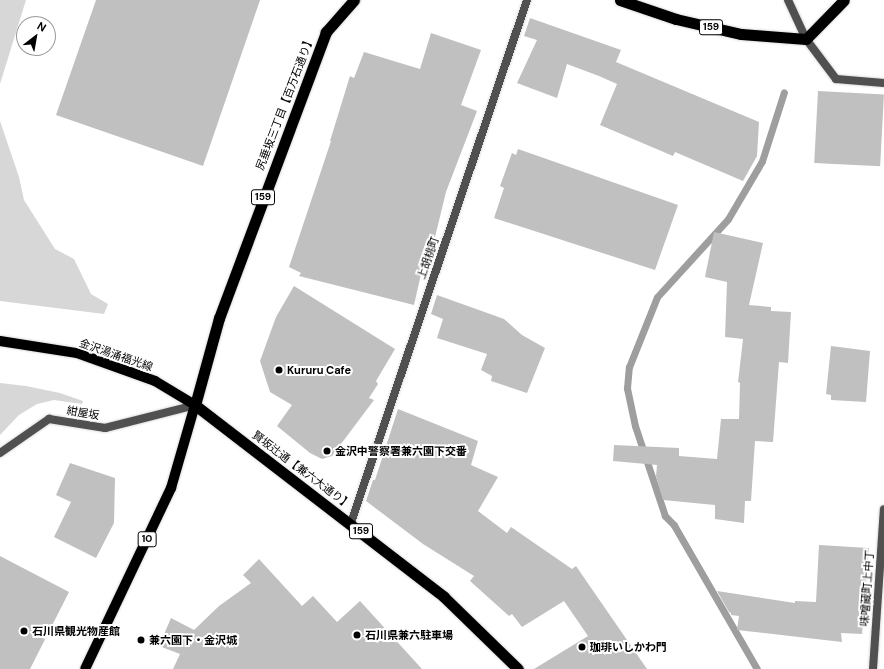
<!DOCTYPE html>
<meta charset="utf-8">
<style>
body{margin:0}
#map{position:relative;width:884px;height:669px;overflow:hidden;background:#fff;font-family:"DM Sans","Noto Sans JP",sans-serif}
div>[style]{position:absolute}
.green>*{inset:0;background:#d7d7d7}
.stream>*{height:7px;margin:-3.5px;padding:0 3.5px;transform-origin:3.5px;border-radius:3.5px;background:#9e9e9e}
.building>*{inset:0;background:#c0c0c0;transform-origin:0 0}
.roads{filter:drop-shadow(0 0 1px #dbdbdb) drop-shadow(0 0 1px #dbdbdb)}
.minor>*{height:8px;margin:-4px;padding:0 4px;transform-origin:4px;border-radius:4px;background:#505050}
.primary>*{height:10px;margin:-5px;padding:0 5px;transform-origin:5px;border-radius:5px;background:#000}
.trunk>*{height:11px;margin:-5.5px;padding:0 5.5px;transform-origin:5.5px;border-radius:5.5px;background:#000}
.dots>*{width:11px;height:11px;translate:-50% -50%;box-sizing:border-box;border:2px solid #fff;border-radius:50%}
span{translate:-50% -50%;white-space:nowrap;text-align:center;line-height:1.15;-webkit-text-stroke:4px #fff;paint-order:stroke}
.shield-label span{padding:1px 3px;background:#fff;border:1px solid;border-radius:3px;-webkit-text-stroke-width:0}
.shield-label{font-size:10px;color:#000;font-weight:700}
.street-label{font-size:11px;color:#000}
.poi-label{font-size:11px;color:#000;font-weight:700}
.left{translate:0 -50%;text-align:left}
.north{position:absolute;left:16px;top:16px;width:40px;height:40px;box-sizing:border-box;background:#fff;border:1px solid #999;border-radius:50%;rotate:31deg;font-size:11px;font-weight:700;line-height:16px;text-align:center;color:#000}
.north::after{content:'';display:block;margin:auto;width:14px;height:18px;background:#000;clip-path:polygon(50% 0,100% 100%,50% 72%,0 100%)}
</style>
<div id="map">
<div class="green">
<div style="clip-path:polygon(0 0,26px 0,0 84px)"></div>
<div style="clip-path:polygon(0 121px,19px 177px,24px 200px,55px 249px,74px 259px,91px 294px,108px 304px,104px 314px,0 301px)"></div>
<div style="clip-path:polygon(0 383px,26px 386px,60px 393px,83px 401px,82px 404px,54px 400px,37px 404px,19px 415px,0 435px)"></div>
</div>
<div class="stream">
<div style="left:757px;top:669px;width:166px;rotate:-120deg"></div>
<div style="left:674px;top:525px;width:13px;rotate:-135deg"></div>
<div style="left:665px;top:516px;width:95px;rotate:-108.4deg"></div>
<div style="left:635px;top:426px;width:39px;rotate:-102deg"></div>
<div style="left:627px;top:388px;width:21px;rotate:-85deg"></div>
<div style="left:629px;top:367px;width:75px;rotate:-68.2deg"></div>
<div style="left:657px;top:297px;width:105px;rotate:-47.7deg"></div>
<div style="left:728px;top:219px;width:67px;rotate:-59.6deg"></div>
<div style="left:762px;top:161px;width:72px;rotate:-72.3deg"></div>
</div>
<div class="building">
<div style="clip-path:polygon(96px 0,260px 0,203px 166px,56px 115px)"></div>
<div style="clip-path:polygon(530px 18px,621px 50px,616px 62px,759px 122px,757px 156px,743px 181px,675px 152px,673px 156px,600px 125px,617px 84px,599px 76px,567px 64px,557px 98px,517px 83px,537px 40px,524px 36px)"></div>
<div style="clip-path:polygon(431px 33px,481px 50px,461px 105px,477px 111px,446px 192px,435px 237px,430px 235px,414px 305px,299px 276px,301px 273px,289px 267px,331px 141px,330px 141px,350px 76px,354px 78px,364px 52px,420px 69px)"></div>
<div style="left:818px;top:91px;width:66px;height:72px;rotate:3deg"></div>
<div style="clip-path:polygon(518px 149px,678px 205px,655px 270px,494px 218px,504px 188px,500px 186px,512px 153px,516px 155px)"></div>
<div style="clip-path:polygon(714px 232px,763px 243px,749px 305px,771px 307px,771px 311px,791px 312px,788px 363px,779px 362px,773px 442px,755px 441px,751px 501px,745px 501px,744px 523px,715px 519px,715px 505px,663px 500px,656px 476px,657px 465px,613px 461px,614px 445px,679px 448px,679px 456px,717px 459px,721px 419px,739px 419px,740px 383px,738px 382px,743px 339px,725px 337px,727px 282px,705px 277px)"></div>
<div style="clip-path:polygon(294px 286px,395px 349px,376px 381px,378px 384px,369px 398px,374px 400px,332px 456px,322px 459px,310px 453px,277px 426px,292px 405px,270px 392px,260px 361px,276px 317px)"></div>
<div style="clip-path:polygon(437px 295px,504px 319px,522px 335px,545px 348px,527px 393px,491px 381px,492px 376px,481px 370px,487px 354px,437px 338px,443px 319px,431px 314px)"></div>
<div style="clip-path:polygon(831px 346px,870px 351px,866px 402px,831px 400px,831px 395px,826px 394px)"></div>
<div style="clip-path:polygon(398px 409px,478px 441px,471px 465px,498px 477px,478px 511px,507px 533px,511px 527px,572px 569px,576px 566px,647px 669px,534px 669px,588px 636px,564px 601px,522px 627px,512px 614px,509px 616px,470px 581px,474px 576px,423px 544px,366px 501px,373px 480px,375px 480px)"></div>
<div style="clip-path:polygon(70px 463px,115px 478px,114px 523px,96px 558px,54px 537px,71px 502px,56px 495px)"></div>
<div style="clip-path:polygon(819px 545px,869px 548px,862px 634px,841px 633px,842px 642px,737px 630px,739px 616px,731px 615px,731px 613px,729px 612px,717px 591px,795px 603px,795px 601px,816px 602px)"></div>
<div style="clip-path:polygon(0 556px,69px 592px,30px 669px,0 669px)"></div>
<div style="clip-path:polygon(259px 559px,302px 606px,313px 596px,337px 622px,360px 601px,422px 669px,173px 669px,180px 654px,159px 646px,171px 618px,194px 630px,219px 606px,251px 583px,243px 575px)"></div>
</div>
<div class="roads">
<div class="minor">
<div style="left:788px;top:0;width:43px;rotate:65.2deg"></div>
<div style="left:806px;top:39px;width:50px;rotate:53.1deg"></div>
<div style="left:836px;top:79px;width:48px;rotate:4.8deg"></div>
<div style="left:0;top:453px;width:60px;rotate:-34.8deg"></div>
<div style="left:49px;top:419px;width:57px;rotate:9.1deg"></div>
<div style="left:105px;top:428px;width:93px;rotate:-14.3deg"></div>
<div style="left:351px;top:523px;width:552px;rotate:-71.4deg"></div>
<div style="left:873px;top:669px;width:160px;rotate:-86.1deg"></div>
</div>
<div class="primary">
<div style="left:0;top:341px;width:78px;rotate:8.9deg"></div>
<div style="left:77px;top:353px;width:83px;rotate:19.7deg"></div>
<div style="left:155px;top:381px;width:47px;rotate:31deg"></div>
<div style="left:195px;top:405px;width:86px;rotate:106.1deg"></div>
<div style="left:171px;top:488px;width:200px;rotate:115.4deg"></div>
</div>
<div class="trunk">
<div style="left:354px;top:0;width:43px;rotate:131.2deg"></div>
<div style="left:326px;top:32px;width:305px;rotate:110.5deg"></div>
<div style="left:219px;top:318px;width:90px;rotate:105.4deg"></div>
<div style="left:195px;top:405px;width:314px;rotate:37.6deg"></div>
<div style="left:444px;top:597px;width:103px;rotate:44.2deg"></div>
<div style="left:620px;top:0;width:59px;rotate:18.7deg"></div>
<div style="left:676px;top:19px;width:67px;rotate:13deg"></div>
<div style="left:741px;top:34px;width:65px;rotate:4.4deg"></div>
<div style="left:806px;top:39px;width:54px;rotate:-45.7deg"></div>
</div>
</div>
<div class="dots">
<div style="left:279px;top:370px;background:#000"></div>
<div style="left:327px;top:451px;background:#000"></div>
<div style="left:24px;top:631px;background:#000"></div>
<div style="left:357px;top:635px;background:#000"></div>
<div style="left:141px;top:640px;background:#000"></div>
<div style="left:582px;top:647px;background:#000"></div>
</div>
<div class="shield-label">
<span style="left:711px;top:27px">159</span>
<span style="left:263px;top:197px">159</span>
<span style="left:361px;top:531px">159</span>
<span style="left:147px;top:539px">10</span>
</div>
<div class="street-label">
<span style="left:285px;top:103px;rotate:-69deg">尻垂坂三丁目【百万石通り】</span>
<span style="left:428px;top:258px;rotate:-71deg">上胡桃町</span>
<span style="left:116px;top:355px;rotate:19deg">金沢湯涌福光線</span>
<span style="left:83px;top:413px;rotate:9deg">紺屋坂</span>
<span style="left:302px;top:470px;rotate:37deg">賢坂辻通【兼六大通り】</span>
<span style="left:867px;top:588px;rotate:-86deg">味噌蔵町上中丁</span>
</div>
<div class="poi-label">
<span class="left" style="left:287px;top:370px">Kururu Cafe</span>
<span class="left" style="left:335px;top:451px">金沢中警察署兼六園下交番</span>
<span class="left" style="left:32px;top:631px">石川県観光物産館</span>
<span class="left" style="left:365px;top:635px">石川県兼六駐車場</span>
<span class="left" style="left:149px;top:640px">兼六園下・金沢城</span>
<span class="left" style="left:590px;top:647px">珈琲いしかわ門</span>
</div>
<div class="north">N</div>
</div>
